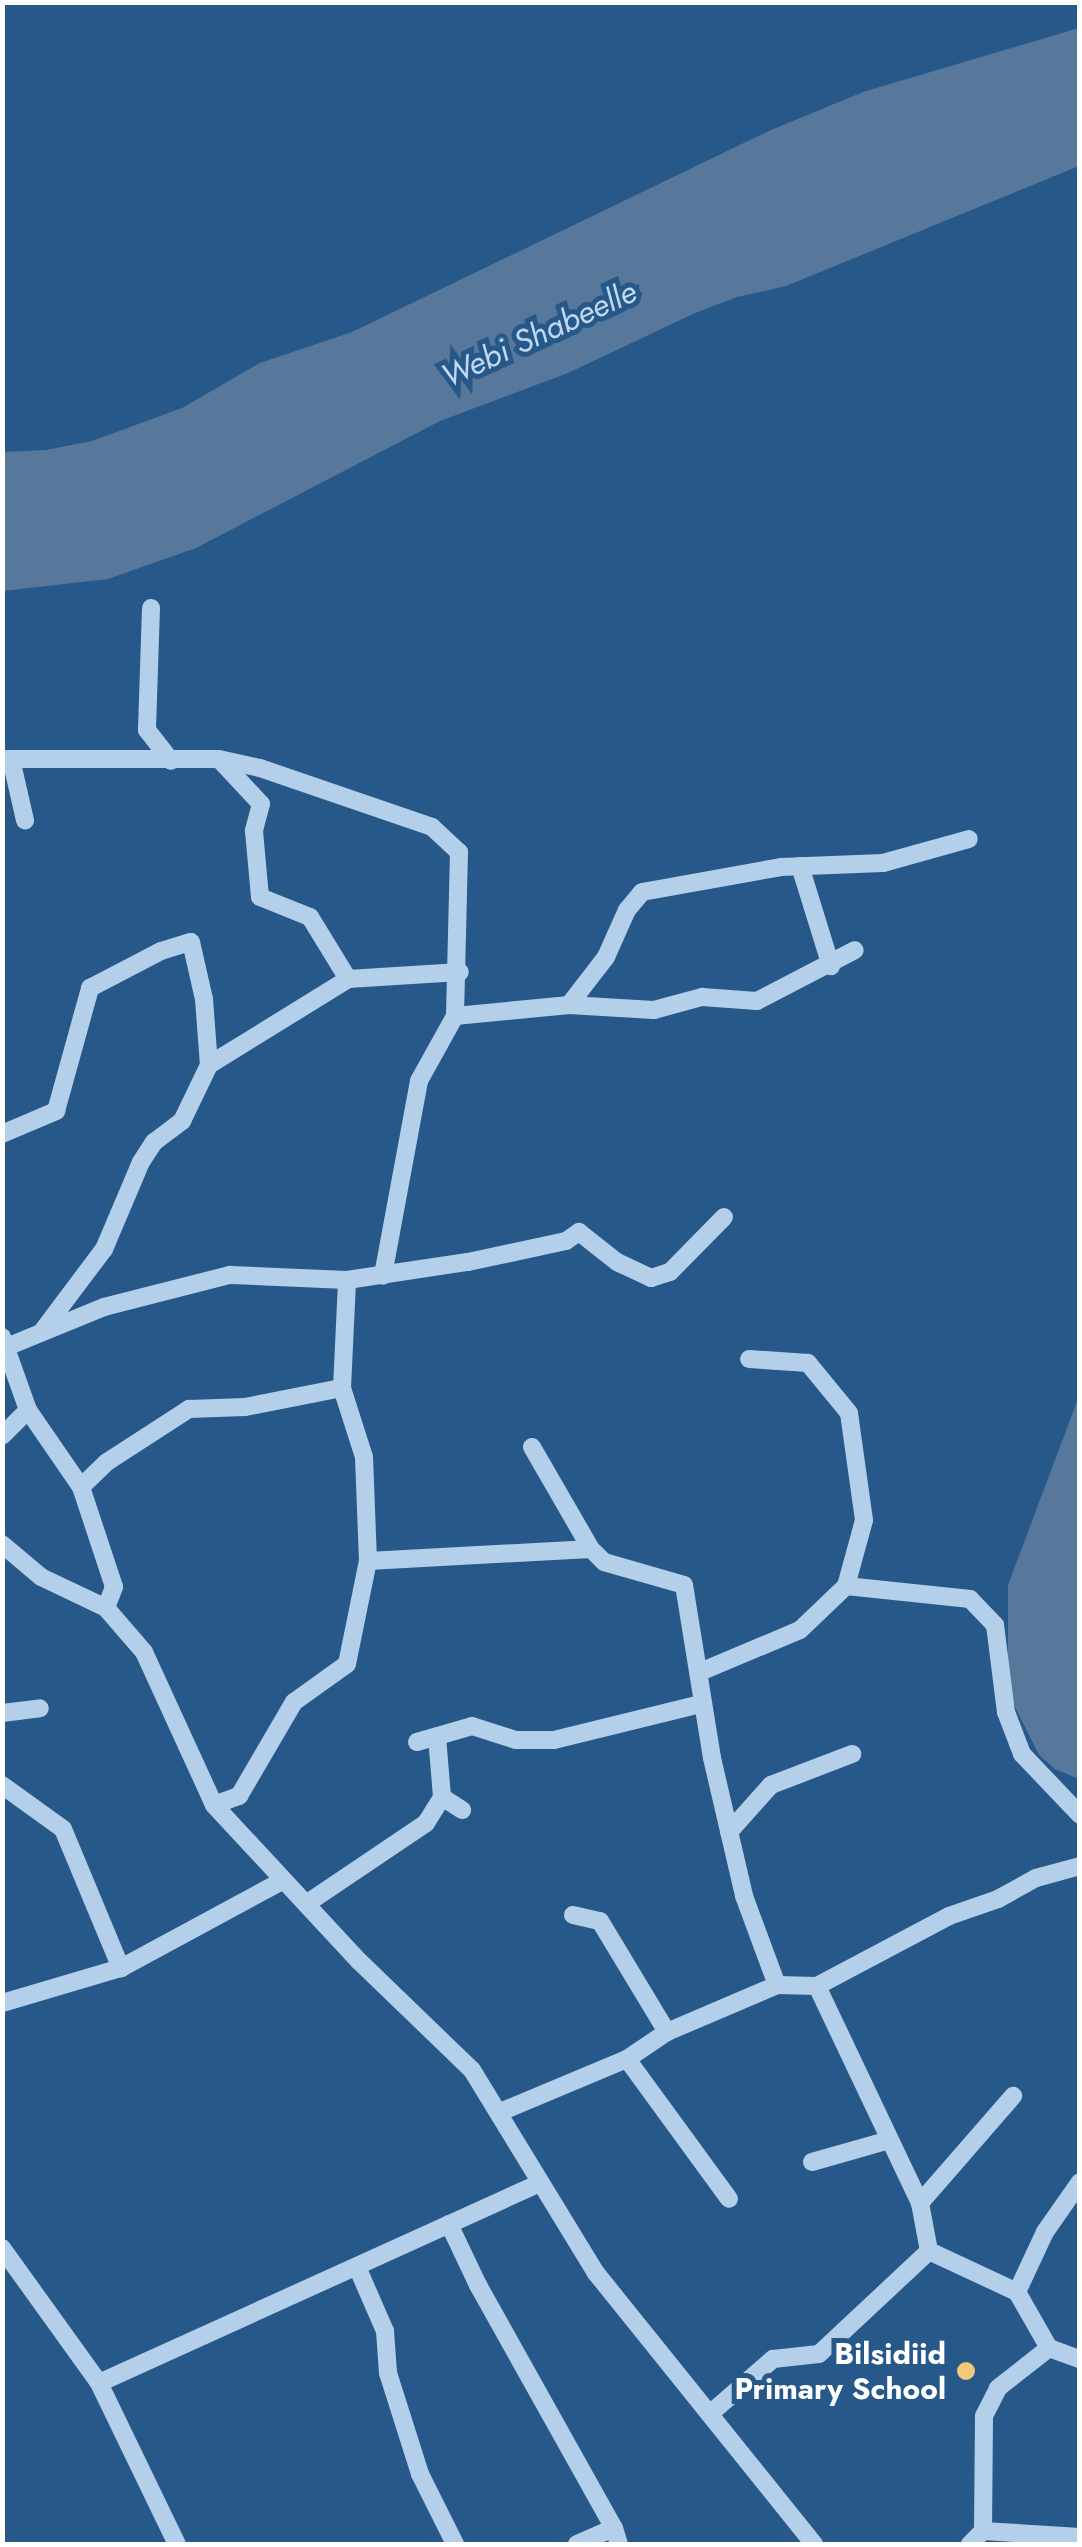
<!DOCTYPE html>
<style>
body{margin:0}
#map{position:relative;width:1082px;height:2547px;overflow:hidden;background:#27588a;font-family:Jost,sans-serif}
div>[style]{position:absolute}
.water>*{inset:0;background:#57789a}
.minor>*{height:18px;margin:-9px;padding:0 9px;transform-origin:9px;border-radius:9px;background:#b4cfe9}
.dots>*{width:28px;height:28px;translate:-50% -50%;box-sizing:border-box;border:5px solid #27588a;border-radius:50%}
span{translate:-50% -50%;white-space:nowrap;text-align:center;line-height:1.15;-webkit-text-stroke:10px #27588a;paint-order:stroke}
.poi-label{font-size:30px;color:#fff;font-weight:700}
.right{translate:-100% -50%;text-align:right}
.water-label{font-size:32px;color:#c0d9f0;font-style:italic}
.frame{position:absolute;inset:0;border:5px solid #fff;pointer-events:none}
</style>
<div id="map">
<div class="water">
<div style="clip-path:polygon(1079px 28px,1079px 166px,786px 286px,737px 297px,695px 313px,568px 373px,440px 421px,196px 548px,108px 579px,3px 591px,3px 452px,46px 450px,92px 441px,182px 408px,260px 363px,352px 332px,771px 130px,863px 92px)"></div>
<div style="clip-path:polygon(1079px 1396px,1079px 1779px,1055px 1769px,1039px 1755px,1015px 1707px,1008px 1676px,1008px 1585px)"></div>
</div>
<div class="minor">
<div style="left:151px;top:608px;width:122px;rotate:91.9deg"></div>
<div style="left:147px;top:730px;width:39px;rotate:52deg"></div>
<div style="left:2px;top:759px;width:217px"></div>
<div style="left:219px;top:759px;width:42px;rotate:12.4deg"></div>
<div style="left:260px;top:768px;width:182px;rotate:18.9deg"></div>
<div style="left:432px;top:827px;width:37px;rotate:43deg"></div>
<div style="left:459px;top:852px;width:164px;rotate:91.4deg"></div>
<div style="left:455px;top:1016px;width:74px;rotate:119deg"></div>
<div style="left:419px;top:1081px;width:198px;rotate:100.5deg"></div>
<div style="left:11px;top:759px;width:63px;rotate:77.1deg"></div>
<div style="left:220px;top:760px;width:60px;rotate:47deg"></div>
<div style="left:261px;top:804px;width:28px;rotate:105deg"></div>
<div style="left:254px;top:831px;width:66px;rotate:84.8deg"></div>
<div style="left:260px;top:897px;width:54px;rotate:21.8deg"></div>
<div style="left:310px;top:917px;width:73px;rotate:58.5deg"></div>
<div style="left:800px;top:866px;width:105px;rotate:72.8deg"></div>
<div style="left:569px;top:1005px;width:61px;rotate:-52.4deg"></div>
<div style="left:606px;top:957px;width:51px;rotate:-65.9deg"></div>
<div style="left:627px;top:910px;width:23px;rotate:-50deg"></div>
<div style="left:642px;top:892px;width:141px;rotate:-10.2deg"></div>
<div style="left:781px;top:867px;width:102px;rotate:-2.2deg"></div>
<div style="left:883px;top:863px;width:89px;rotate:-15.6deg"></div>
<div style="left:455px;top:1016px;width:115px;rotate:-5.5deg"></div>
<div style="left:569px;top:1005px;width:85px;rotate:3.4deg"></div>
<div style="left:654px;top:1010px;width:50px;rotate:-15.2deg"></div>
<div style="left:702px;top:997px;width:55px;rotate:4.2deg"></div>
<div style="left:757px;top:1001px;width:110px;rotate:-27.5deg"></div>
<div style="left:209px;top:1065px;width:163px;rotate:-31.7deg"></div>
<div style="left:348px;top:979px;width:112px;rotate:-3.6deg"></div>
<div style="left:2px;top:1134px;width:59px;rotate:-23.1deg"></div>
<div style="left:56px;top:1111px;width:128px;rotate:-74.5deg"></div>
<div style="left:90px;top:988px;width:80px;rotate:-27.5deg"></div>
<div style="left:161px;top:951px;width:31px;rotate:-17deg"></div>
<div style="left:191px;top:942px;width:58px;rotate:77.2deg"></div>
<div style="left:204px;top:999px;width:66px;rotate:85.7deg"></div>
<div style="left:209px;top:1065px;width:62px;rotate:115.7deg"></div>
<div style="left:182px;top:1121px;width:35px;rotate:143deg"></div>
<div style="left:154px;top:1142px;width:24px;rotate:123deg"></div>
<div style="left:141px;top:1162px;width:95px;rotate:113deg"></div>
<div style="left:104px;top:1249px;width:100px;rotate:126.9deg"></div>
<div style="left:2px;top:1337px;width:77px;rotate:70.4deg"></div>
<div style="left:28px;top:1410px;width:93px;rotate:55.5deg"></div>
<div style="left:81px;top:1487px;width:105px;rotate:71.7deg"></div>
<div style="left:114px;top:1587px;width:22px;rotate:111deg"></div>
<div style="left:9px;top:1346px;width:103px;rotate:-22.3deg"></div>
<div style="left:104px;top:1307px;width:130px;rotate:-14.3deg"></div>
<div style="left:230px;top:1275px;width:117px;rotate:2.4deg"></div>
<div style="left:347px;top:1280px;width:122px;rotate:-8.5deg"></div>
<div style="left:468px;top:1262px;width:100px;rotate:-12.1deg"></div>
<div style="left:566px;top:1241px;width:16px;rotate:-35deg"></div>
<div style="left:579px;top:1232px;width:48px;rotate:38.3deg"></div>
<div style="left:617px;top:1262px;width:38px;rotate:25deg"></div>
<div style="left:651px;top:1278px;width:20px;rotate:-18deg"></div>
<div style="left:670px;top:1272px;width:77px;rotate:-45.5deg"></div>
<div style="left:2px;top:1436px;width:37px;rotate:-45deg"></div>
<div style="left:532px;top:1447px;width:118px;rotate:60deg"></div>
<div style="left:591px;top:1549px;width:18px;rotate:45deg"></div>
<div style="left:604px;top:1562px;width:83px;rotate:16deg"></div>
<div style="left:684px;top:1585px;width:175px;rotate:80.8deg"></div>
<div style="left:712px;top:1758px;width:142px;rotate:76.9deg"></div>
<div style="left:744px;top:1896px;width:95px;rotate:69.7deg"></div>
<div style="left:81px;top:1487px;width:36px;rotate:-44deg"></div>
<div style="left:107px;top:1462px;width:98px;rotate:-32.9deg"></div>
<div style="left:189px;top:1409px;width:56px;rotate:-2deg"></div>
<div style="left:245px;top:1407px;width:99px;rotate:-11.1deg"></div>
<div style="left:2px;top:1544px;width:51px;rotate:40.2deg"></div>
<div style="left:41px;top:1577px;width:72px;rotate:25.5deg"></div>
<div style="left:106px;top:1608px;width:58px;rotate:49.2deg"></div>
<div style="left:144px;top:1652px;width:168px;rotate:65.4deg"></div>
<div style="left:214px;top:1805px;width:213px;rotate:47.1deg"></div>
<div style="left:359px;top:1961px;width:157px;rotate:44deg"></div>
<div style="left:472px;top:2070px;width:238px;rotate:58.6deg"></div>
<div style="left:596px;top:2273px;width:348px;rotate:51.2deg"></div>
<div style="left:368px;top:1561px;width:223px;rotate:-3.1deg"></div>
<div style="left:846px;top:1586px;width:125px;rotate:6deg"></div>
<div style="left:970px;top:1599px;width:36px;rotate:46deg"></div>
<div style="left:995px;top:1625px;width:88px;rotate:82.8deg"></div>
<div style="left:1006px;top:1712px;width:45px;rotate:69.1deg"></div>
<div style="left:1022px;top:1754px;width:84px;rotate:46.4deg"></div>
<div style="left:700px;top:1672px;width:108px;rotate:-22.8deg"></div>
<div style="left:800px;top:1630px;width:64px;rotate:-43.7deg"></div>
<div style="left:846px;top:1586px;width:68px;rotate:-74.7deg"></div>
<div style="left:864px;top:1520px;width:108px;rotate:-98deg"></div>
<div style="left:849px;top:1413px;width:65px;rotate:-129.4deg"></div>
<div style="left:808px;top:1363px;width:59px;rotate:-176.1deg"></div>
<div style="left:2px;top:1713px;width:38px;rotate:-7deg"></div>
<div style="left:417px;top:1742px;width:57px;rotate:-16.2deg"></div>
<div style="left:472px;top:1726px;width:46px;rotate:17.7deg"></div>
<div style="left:516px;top:1740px;width:38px"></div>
<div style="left:554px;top:1740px;width:151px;rotate:-13.8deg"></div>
<div style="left:2px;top:1785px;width:75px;rotate:35.8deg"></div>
<div style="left:63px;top:1829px;width:151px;rotate:67.4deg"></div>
<div style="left:442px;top:1797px;width:24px;rotate:33deg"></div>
<div style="left:214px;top:1805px;width:27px;rotate:-20deg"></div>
<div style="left:239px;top:1796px;width:109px;rotate:-59.7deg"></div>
<div style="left:294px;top:1702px;width:65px;rotate:-35.6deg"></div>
<div style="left:347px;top:1664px;width:105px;rotate:-78.5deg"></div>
<div style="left:368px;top:1561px;width:104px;rotate:-92.2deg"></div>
<div style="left:364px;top:1457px;width:72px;rotate:-107.7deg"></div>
<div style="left:342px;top:1388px;width:108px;rotate:-87.3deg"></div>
<div style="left:729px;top:1832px;width:63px;rotate:-48.2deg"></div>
<div style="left:771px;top:1785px;width:87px;rotate:-20.9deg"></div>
<div style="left:306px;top:1904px;width:145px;rotate:-34deg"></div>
<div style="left:426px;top:1823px;width:31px;rotate:-58deg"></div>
<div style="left:442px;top:1797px;width:61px;rotate:-94.7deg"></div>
<div style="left:573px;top:1915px;width:28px;rotate:13deg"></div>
<div style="left:600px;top:1921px;width:130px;rotate:58.9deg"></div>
<div style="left:817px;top:1986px;width:240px;rotate:64.6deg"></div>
<div style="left:920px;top:2203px;width:49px;rotate:79.4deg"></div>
<div style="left:929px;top:2251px;width:97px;rotate:25deg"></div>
<div style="left:1017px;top:2292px;width:64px;rotate:60.3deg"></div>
<div style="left:1049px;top:2348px;width:33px;rotate:20deg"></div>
<div style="left:2px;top:2003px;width:124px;rotate:-16.4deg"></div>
<div style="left:121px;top:1968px;width:183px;rotate:-28.4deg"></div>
<div style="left:627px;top:2059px;width:173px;rotate:53.9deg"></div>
<div style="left:500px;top:2112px;width:138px;rotate:-22.7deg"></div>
<div style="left:627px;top:2059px;width:48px;rotate:-34deg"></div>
<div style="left:667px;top:2032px;width:120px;rotate:-23.1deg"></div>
<div style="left:777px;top:1985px;width:40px;rotate:1.4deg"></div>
<div style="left:817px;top:1986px;width:149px;rotate:-27.9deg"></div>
<div style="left:949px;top:1916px;width:52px;rotate:-19.1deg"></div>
<div style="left:998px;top:1899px;width:43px;rotate:-28.9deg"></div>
<div style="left:1036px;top:1878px;width:46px;rotate:-15.3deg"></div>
<div style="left:812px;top:2162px;width:80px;rotate:-15.9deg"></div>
<div style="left:920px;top:2203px;width:142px;rotate:-49deg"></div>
<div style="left:449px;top:2224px;width:68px;rotate:64.6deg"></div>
<div style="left:478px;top:2285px;width:278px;rotate:60.8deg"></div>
<div style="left:614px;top:2528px;width:17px;rotate:73deg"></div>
<div style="left:2px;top:2248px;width:166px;rotate:54.3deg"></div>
<div style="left:99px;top:2383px;width:179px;rotate:64.2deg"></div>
<div style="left:358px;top:2269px;width:68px;rotate:66.5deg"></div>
<div style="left:385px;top:2331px;width:42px;rotate:85.9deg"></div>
<div style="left:388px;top:2373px;width:106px;rotate:72.4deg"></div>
<div style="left:420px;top:2474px;width:78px;rotate:63.4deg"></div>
<div style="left:1017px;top:2292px;width:66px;rotate:-65deg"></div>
<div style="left:1045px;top:2232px;width:61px;rotate:-55deg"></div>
<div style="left:99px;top:2383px;width:482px;rotate:-24.4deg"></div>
<div style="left:712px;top:2412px;width:81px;rotate:-41deg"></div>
<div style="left:773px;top:2359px;width:46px;rotate:-6.2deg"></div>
<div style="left:819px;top:2354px;width:151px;rotate:-43.1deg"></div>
<div style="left:983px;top:2531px;width:97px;rotate:3.5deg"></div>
<div style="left:577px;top:2544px;width:40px;rotate:-23.4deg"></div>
<div style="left:970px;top:2544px;width:18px;rotate:-45deg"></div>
<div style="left:983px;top:2531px;width:115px;rotate:-89.5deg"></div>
<div style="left:984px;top:2416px;width:31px;rotate:-63deg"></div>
<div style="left:998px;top:2388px;width:65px;rotate:-38.1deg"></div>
</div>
<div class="dots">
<div style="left:966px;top:2371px;background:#f2c879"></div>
</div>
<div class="poi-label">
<span class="right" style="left:946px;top:2371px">Bilsidiid<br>Primary School</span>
</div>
<div class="water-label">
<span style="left:539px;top:334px;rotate:-25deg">Webi Shabeelle</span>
</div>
<div class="frame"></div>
</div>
